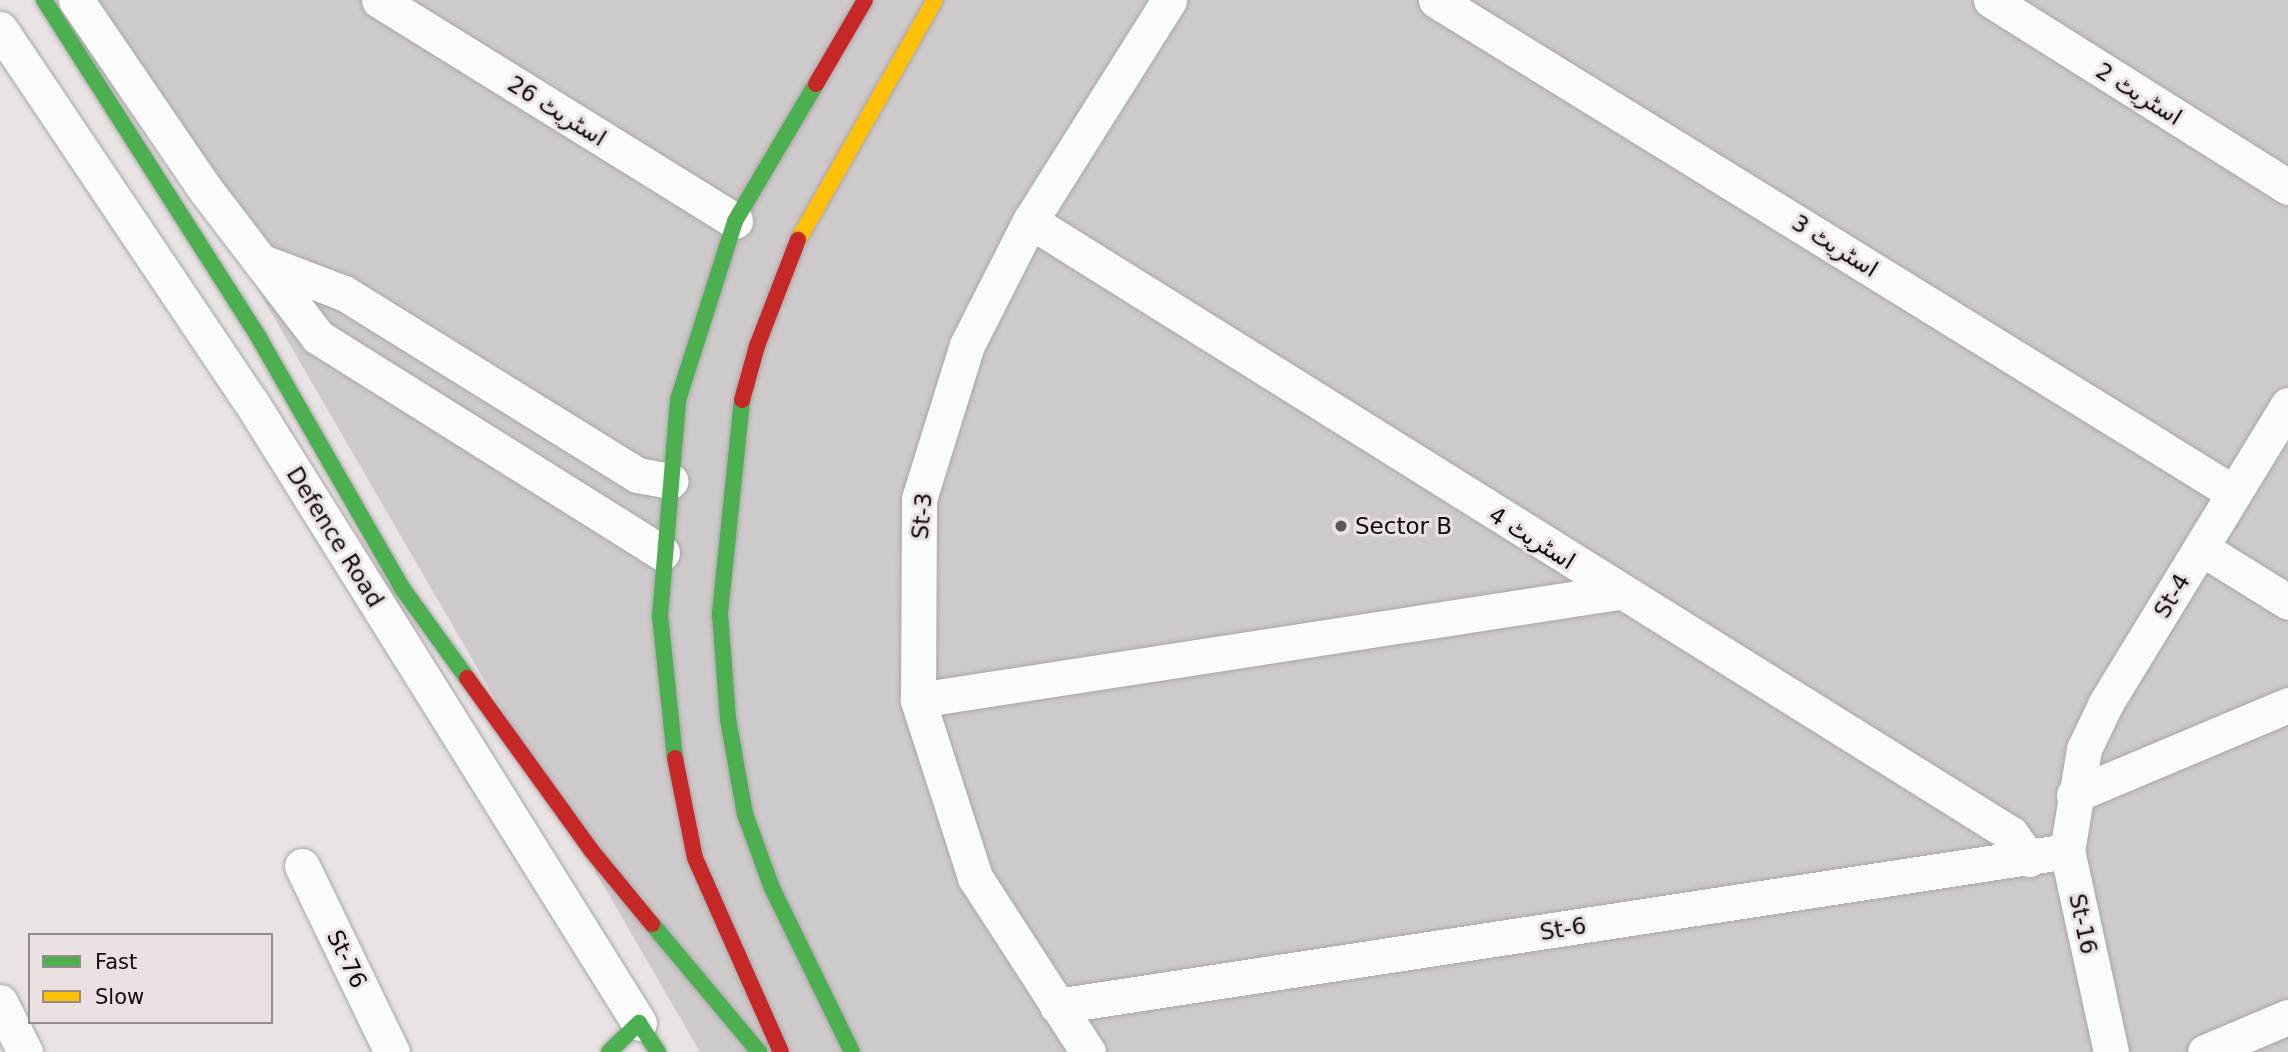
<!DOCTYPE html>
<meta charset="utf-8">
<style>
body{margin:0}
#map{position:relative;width:2288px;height:1052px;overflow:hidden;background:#e9e3e4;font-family:"DejaVu Sans","Noto Sans Arabic",sans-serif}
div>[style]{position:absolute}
.building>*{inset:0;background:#cec9ca}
.roads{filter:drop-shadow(0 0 2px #aaa6a7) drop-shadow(0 0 2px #aaa6a7)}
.street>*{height:35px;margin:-17.5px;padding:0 17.5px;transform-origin:17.5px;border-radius:17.5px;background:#fcfbfb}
.fast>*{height:16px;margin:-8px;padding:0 8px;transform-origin:8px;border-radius:8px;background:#4caf50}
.slow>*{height:16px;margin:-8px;padding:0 8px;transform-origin:8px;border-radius:8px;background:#ffc107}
.jam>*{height:16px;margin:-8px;padding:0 8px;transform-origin:8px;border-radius:8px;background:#c62828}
.dots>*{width:19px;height:19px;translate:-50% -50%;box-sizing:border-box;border:4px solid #ebe1e3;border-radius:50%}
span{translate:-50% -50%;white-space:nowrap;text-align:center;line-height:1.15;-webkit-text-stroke:6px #ebe1e3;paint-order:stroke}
.street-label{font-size:23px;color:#0e0b0c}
.poi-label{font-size:23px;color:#0e0b0c}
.left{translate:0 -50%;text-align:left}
.legend{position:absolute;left:28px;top:933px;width:245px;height:91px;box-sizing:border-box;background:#ebe1e3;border:2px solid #938b8d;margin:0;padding:9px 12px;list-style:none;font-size:21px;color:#0e0b0c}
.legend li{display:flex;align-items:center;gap:14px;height:35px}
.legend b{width:35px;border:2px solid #938b8d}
</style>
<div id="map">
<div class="building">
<div style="clip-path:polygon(90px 0,2288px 0,2288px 1052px,700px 1052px)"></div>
</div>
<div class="roads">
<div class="street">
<div style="left:76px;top:0;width:229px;rotate:55.7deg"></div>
<div style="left:205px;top:189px;width:186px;rotate:52.6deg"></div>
<div style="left:318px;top:337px;width:406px;rotate:32.1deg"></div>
<div style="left:379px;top:0;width:419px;rotate:31.8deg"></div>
<div style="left:1436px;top:0;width:938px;rotate:31.71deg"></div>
<div style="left:1991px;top:0;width:351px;rotate:32.2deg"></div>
<div style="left:0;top:29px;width:450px;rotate:56.1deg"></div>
<div style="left:251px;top:402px;width:732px;rotate:58deg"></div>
<div style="left:1030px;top:221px;width:1157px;rotate:32deg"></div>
<div style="left:2011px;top:834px;width:31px;rotate:54deg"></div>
<div style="left:260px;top:261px;width:90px;rotate:20.9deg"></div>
<div style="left:344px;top:293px;width:345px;rotate:31.8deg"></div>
<div style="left:637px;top:475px;width:34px;rotate:10deg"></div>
<div style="left:2201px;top:548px;width:102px;rotate:31.8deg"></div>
<div style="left:918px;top:700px;width:707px;rotate:-8.78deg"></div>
<div style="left:2074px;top:795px;width:232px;rotate:-22.8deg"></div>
<div style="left:302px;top:866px;width:207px;rotate:64.2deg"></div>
<div style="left:0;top:1002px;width:56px;rotate:63.4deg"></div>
<div style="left:1057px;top:1006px;width:1022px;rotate:-8.72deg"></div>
<div style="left:1088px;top:1052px;width:208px;rotate:-122.9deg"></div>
<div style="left:975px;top:877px;width:186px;rotate:-107.9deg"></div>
<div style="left:918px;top:700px;width:201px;rotate:-89.7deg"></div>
<div style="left:919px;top:499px;width:161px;rotate:-72.7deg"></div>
<div style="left:967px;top:345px;width:139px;rotate:-63.1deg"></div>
<div style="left:1030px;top:221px;width:261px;rotate:-57.8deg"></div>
<div style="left:2111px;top:1052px;width:206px;rotate:-102.3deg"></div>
<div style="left:2067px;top:851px;width:103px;rotate:-80.5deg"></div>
<div style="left:2084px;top:749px;width:51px;rotate:-64.4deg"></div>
<div style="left:2106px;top:703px;width:349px;rotate:-58.6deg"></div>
<div style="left:2205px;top:1052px;width:90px;rotate:-22.9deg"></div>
</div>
<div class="fast">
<div style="left:44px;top:0;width:401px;rotate:57.5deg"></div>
<div style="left:259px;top:338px;width:288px;rotate:60.2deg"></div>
<div style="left:402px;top:588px;width:111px;rotate:54.2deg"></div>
<div style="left:742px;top:400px;width:214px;rotate:95.9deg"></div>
<div style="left:720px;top:613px;width:106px;rotate:85.7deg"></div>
<div style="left:728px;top:719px;width:97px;rotate:79.9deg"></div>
<div style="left:745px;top:814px;width:79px;rotate:70deg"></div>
<div style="left:772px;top:888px;width:182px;rotate:64deg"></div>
<div style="left:675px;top:758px;width:143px;rotate:-96deg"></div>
<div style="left:660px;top:616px;width:217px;rotate:-85.2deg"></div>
<div style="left:678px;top:400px;width:188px;rotate:-72.3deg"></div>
<div style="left:735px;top:221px;width:159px;rotate:-59.4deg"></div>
<div style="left:652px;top:924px;width:167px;rotate:50.1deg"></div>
<div style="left:609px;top:1052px;width:42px;rotate:-44deg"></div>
<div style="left:639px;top:1023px;width:35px;rotate:57deg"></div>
</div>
<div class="slow">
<div style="left:798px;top:240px;width:276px;rotate:-60.3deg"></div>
</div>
<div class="jam">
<div style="left:816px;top:84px;width:97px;rotate:-59.7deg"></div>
<div style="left:742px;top:400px;width:56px;rotate:-74.5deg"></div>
<div style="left:757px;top:346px;width:114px;rotate:-68.9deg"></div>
<div style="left:467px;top:678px;width:212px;rotate:54.2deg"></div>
<div style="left:591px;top:850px;width:96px;rotate:50.5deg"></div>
<div style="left:675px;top:758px;width:102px;rotate:78.7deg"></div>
<div style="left:695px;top:858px;width:212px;rotate:66.1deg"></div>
</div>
</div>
<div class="dots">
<div style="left:1341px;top:526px;background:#5b5758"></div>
</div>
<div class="street-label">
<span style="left:2139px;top:94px;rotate:32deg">اسٹریٹ 2</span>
<span style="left:557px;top:111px;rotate:32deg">اسٹریٹ 26</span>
<span style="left:1835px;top:246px;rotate:32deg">اسٹریٹ 3</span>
<span style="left:922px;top:516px;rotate:-85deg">St-3</span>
<span style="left:335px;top:537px;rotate:58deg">Defence Road</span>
<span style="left:1532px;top:538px;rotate:32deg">اسٹریٹ 4</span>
<span style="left:2172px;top:596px;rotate:-59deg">St-4</span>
<span style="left:2083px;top:924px;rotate:78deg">St-16</span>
<span style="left:1563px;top:929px;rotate:-9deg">St-6</span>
<span style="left:347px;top:959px;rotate:64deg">St-76</span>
</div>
<div class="poi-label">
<span class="left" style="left:1355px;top:526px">Sector B</span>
</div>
<ul class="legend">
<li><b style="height:9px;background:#4caf50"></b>Fast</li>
<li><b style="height:9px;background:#ffc107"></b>Slow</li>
</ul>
</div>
